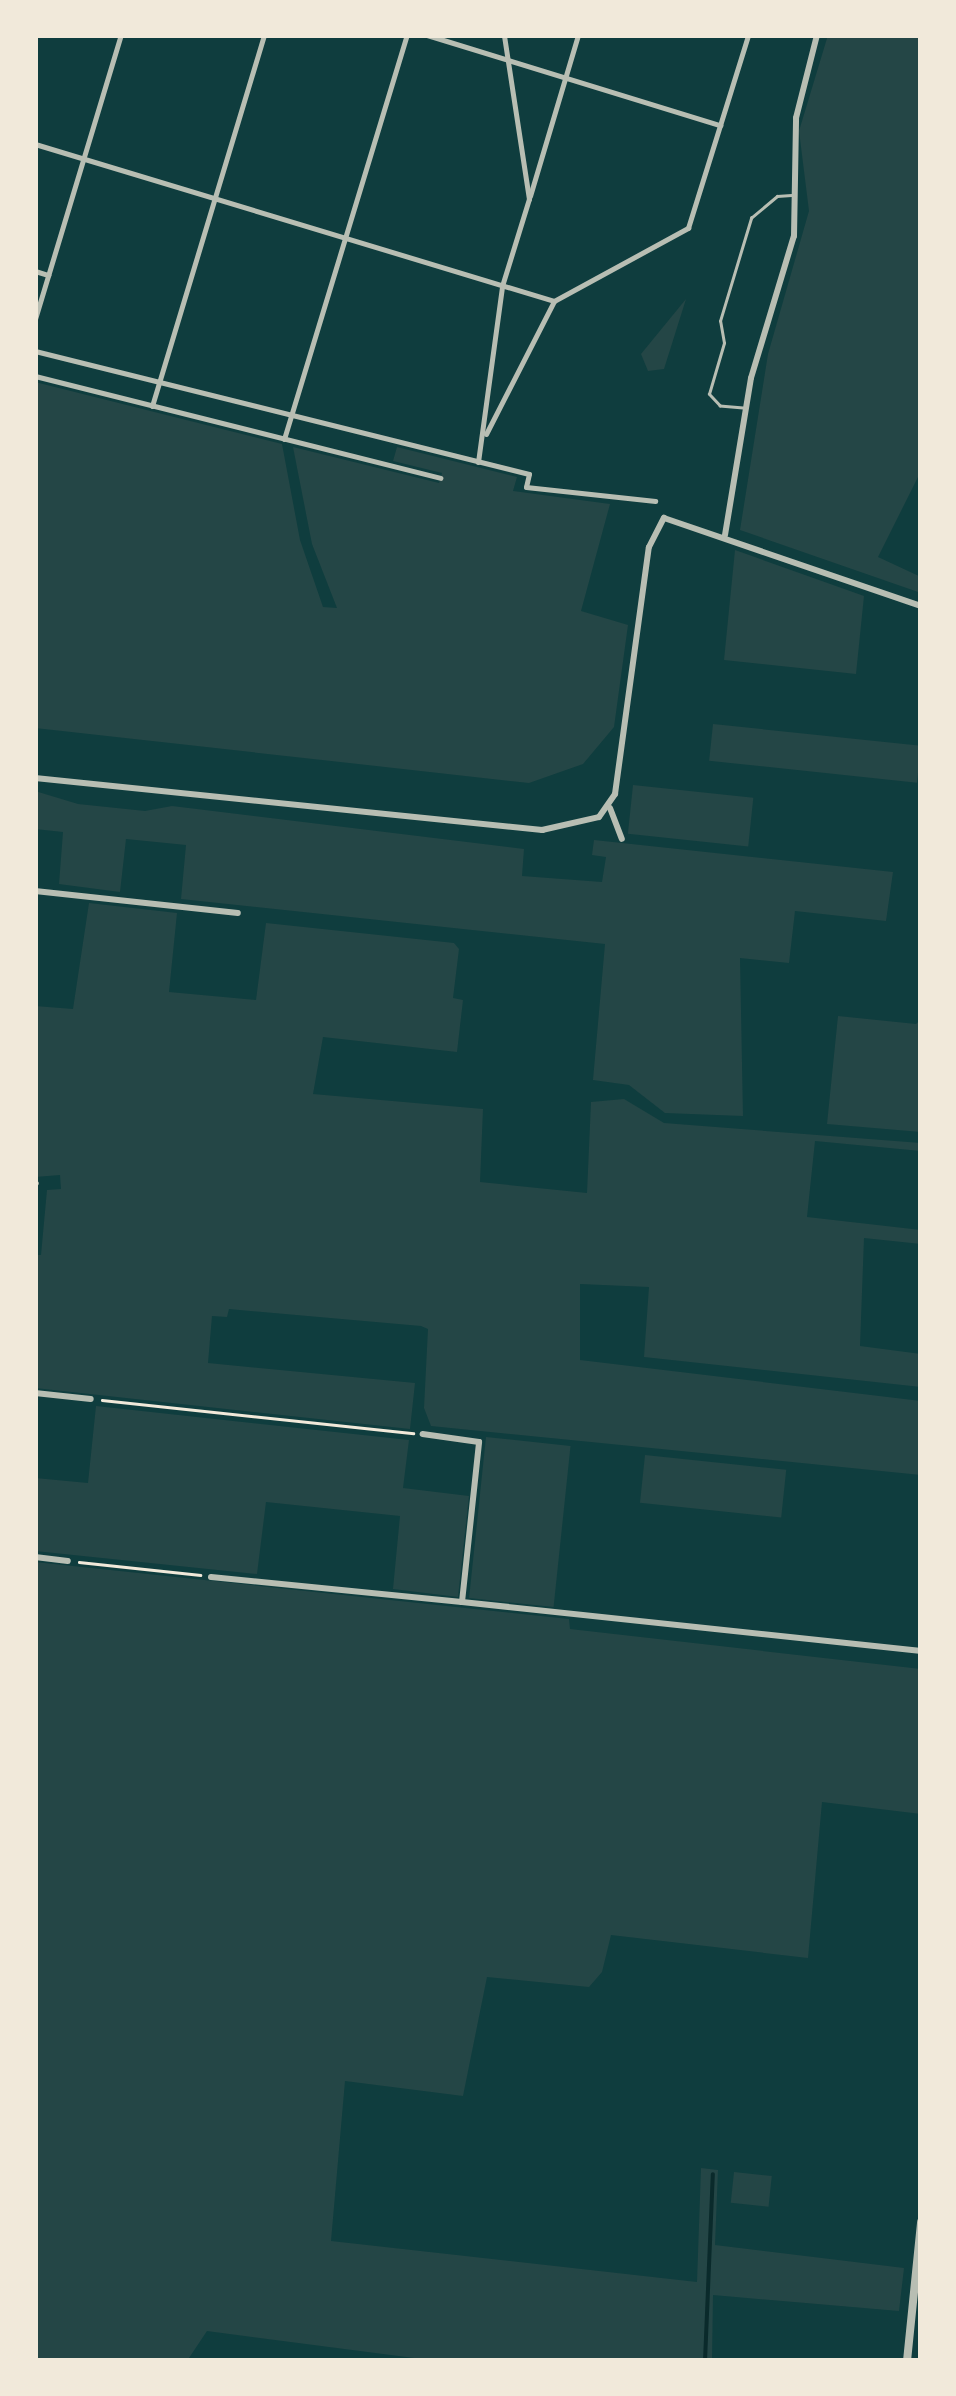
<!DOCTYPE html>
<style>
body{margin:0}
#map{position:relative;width:956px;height:2396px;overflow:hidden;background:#0f3d3e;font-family:"Space Grotesk",sans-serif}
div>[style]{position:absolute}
.green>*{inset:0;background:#244646;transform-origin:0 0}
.stream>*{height:4px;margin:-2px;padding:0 2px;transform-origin:2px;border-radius:2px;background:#0a2a2b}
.path>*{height:2.5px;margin:-1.25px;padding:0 1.25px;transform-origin:1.25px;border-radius:1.25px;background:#f1e9da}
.service>*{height:2.5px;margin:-1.25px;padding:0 1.25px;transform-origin:1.25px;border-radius:1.25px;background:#b8beb3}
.pedestrian>*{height:5px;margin:-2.5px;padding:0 2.5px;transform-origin:2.5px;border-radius:2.5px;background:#b8beb3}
.minor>*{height:6px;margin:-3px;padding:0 3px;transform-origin:3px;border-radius:3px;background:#b8beb3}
.tertiary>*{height:8px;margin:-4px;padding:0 4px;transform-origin:4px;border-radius:4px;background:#b8beb3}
span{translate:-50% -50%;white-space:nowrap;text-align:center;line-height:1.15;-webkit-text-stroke:10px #f1e9da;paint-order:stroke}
.frame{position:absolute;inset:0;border:38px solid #f1e9da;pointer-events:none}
</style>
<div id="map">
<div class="green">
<div style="clip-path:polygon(828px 35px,921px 35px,921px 471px,878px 557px,921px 577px,921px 593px,740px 530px,768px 354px,809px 211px,799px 131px)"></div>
<div style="clip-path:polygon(686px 299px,664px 369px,648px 371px,641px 354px)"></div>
<div style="clip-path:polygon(35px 382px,282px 444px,300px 540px,323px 607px,337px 608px,312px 544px,293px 447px,439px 483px,442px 473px,393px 461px,397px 447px,517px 477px,513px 491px,610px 504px,581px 611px,628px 625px,614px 727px,583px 764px,529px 783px,35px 728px)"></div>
<div style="clip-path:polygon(735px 550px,864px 596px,856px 674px,724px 660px)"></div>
<div style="left:713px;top:724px;width:209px;height:37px;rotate:6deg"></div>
<div style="left:633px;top:785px;width:121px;height:49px;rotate:6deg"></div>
<div style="clip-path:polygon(35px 791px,78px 804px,145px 811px,172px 806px,524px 849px,522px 876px,602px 882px,606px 857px,592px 855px,594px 840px,893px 872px,886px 921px,795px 911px,789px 963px,740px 958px,743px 1116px,665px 1113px,629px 1085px,593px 1080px,605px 944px,181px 899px,186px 845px,126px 839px,120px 892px,59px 884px,63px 832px,35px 829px)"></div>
<div style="clip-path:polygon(89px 903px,177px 913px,169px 992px,256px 1000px,266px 923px,454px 943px,459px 949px,453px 998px,463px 1000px,457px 1052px,323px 1037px,313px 1094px,483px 1109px,480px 1182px,587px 1193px,591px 1102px,624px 1099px,664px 1123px,921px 1143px,921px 1151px,815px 1141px,807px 1217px,921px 1230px,921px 1244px,864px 1238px,860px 1346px,921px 1354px,921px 1387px,644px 1357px,649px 1287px,580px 1284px,580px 1360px,921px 1401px,921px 1475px,431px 1426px,424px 1408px,428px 1329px,421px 1326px,229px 1309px,227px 1317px,212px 1316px,208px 1363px,415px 1383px,410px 1429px,35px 1388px,35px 1255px,41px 1255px,47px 1190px,61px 1189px,60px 1175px,35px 1177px,35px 1006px,73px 1009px)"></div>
<div style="clip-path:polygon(838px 1016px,916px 1024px,921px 1019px,921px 1132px,827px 1124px)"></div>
<div style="clip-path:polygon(96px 1406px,409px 1440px,403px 1488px,469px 1496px,458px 1597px,393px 1589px,400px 1516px,266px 1502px,257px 1574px,35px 1551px,35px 1478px,88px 1483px)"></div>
<div style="left:486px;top:1437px;width:85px;height:162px;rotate:6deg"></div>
<div style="left:645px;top:1455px;width:142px;height:48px;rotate:6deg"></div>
<div style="clip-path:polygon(35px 1562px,569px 1619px,570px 1629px,921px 1669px,921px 1814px,822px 1802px,808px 1958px,611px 1935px,602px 1972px,589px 1987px,487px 1977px,463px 2096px,345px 2081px,331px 2241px,697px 2282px,701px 2168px,718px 2170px,715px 2245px,904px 2268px,899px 2311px,713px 2295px,712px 2361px,437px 2361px,207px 2331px,187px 2361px,35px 2361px)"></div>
<div style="left:734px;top:2172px;width:38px;height:31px;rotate:6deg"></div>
</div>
<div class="stream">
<div style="left:705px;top:2361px;width:187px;rotate:-87.6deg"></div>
</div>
<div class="path">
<div style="left:102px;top:1400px;width:313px;rotate:6.1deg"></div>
<div style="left:79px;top:1562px;width:122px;rotate:6.1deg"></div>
</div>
<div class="service">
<div style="left:743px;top:408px;width:23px;rotate:-175deg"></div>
<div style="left:720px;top:406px;width:16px;rotate:-133deg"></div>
<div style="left:709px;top:394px;width:53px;rotate:-73.6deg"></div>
<div style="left:724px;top:343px;width:22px;rotate:-100deg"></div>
<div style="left:720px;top:321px;width:108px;rotate:-73.2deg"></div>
<div style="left:751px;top:218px;width:34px;rotate:-40deg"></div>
<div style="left:777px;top:196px;width:14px;rotate:-4deg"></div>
</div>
<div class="pedestrian">
<div style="left:427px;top:35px;width:307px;rotate:17.1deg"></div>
<div style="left:35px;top:144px;width:542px;rotate:16.83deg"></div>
<div style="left:530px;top:196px;width:168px;rotate:-73.4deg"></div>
<div style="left:35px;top:271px;width:14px;rotate:17deg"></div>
<div style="left:35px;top:319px;width:297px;rotate:-73.2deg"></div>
<div style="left:35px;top:351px;width:509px;rotate:13.98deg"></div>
<div style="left:529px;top:474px;width:13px;rotate:103deg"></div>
<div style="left:526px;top:487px;width:130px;rotate:6.2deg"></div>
<div style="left:35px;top:376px;width:418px;rotate:14.1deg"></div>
<div style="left:152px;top:406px;width:388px;rotate:-73.2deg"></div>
<div style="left:486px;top:434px;width:149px;rotate:-62.9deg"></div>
<div style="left:554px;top:301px;width:153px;rotate:-28.6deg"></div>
<div style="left:688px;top:228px;width:202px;rotate:-72.7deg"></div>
<div style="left:284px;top:439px;width:422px;rotate:-73.1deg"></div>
<div style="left:478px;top:462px;width:178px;rotate:-82.2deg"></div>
<div style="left:502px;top:286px;width:91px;rotate:-72.8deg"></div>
<div style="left:529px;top:199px;width:166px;rotate:-98.7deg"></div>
</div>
<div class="minor">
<div style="left:725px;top:535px;width:159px;rotate:-80.6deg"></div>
<div style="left:751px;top:378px;width:148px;rotate:-73.2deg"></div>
<div style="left:794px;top:236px;width:118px;rotate:-89deg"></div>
<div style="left:796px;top:118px;width:86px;rotate:-75.8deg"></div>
<div style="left:35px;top:778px;width:510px;rotate:5.86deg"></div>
<div style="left:542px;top:830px;width:58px;rotate:-12.8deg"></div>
<div style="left:599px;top:817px;width:28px;rotate:-55deg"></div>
<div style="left:615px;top:794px;width:249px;rotate:-82.2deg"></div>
<div style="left:649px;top:547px;width:33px;rotate:-63deg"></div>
<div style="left:664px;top:518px;width:272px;rotate:18.9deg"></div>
<div style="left:610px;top:808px;width:33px;rotate:69deg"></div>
<div style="left:35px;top:891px;width:204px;rotate:6.2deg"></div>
<div style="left:35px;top:1184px;width:1px;rotate:-45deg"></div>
<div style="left:35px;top:1393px;width:56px;rotate:6.1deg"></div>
<div style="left:35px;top:1557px;width:33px;rotate:7deg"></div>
<div style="left:211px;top:1577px;width:252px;rotate:5.7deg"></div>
<div style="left:462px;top:1602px;width:161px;rotate:-83.9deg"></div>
<div style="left:479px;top:1442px;width:57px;rotate:-171.9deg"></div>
<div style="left:462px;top:1602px;width:462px;rotate:6.1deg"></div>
</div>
<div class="tertiary">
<div style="left:907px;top:2361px;width:140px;rotate:-84.2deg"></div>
</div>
<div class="frame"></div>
</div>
